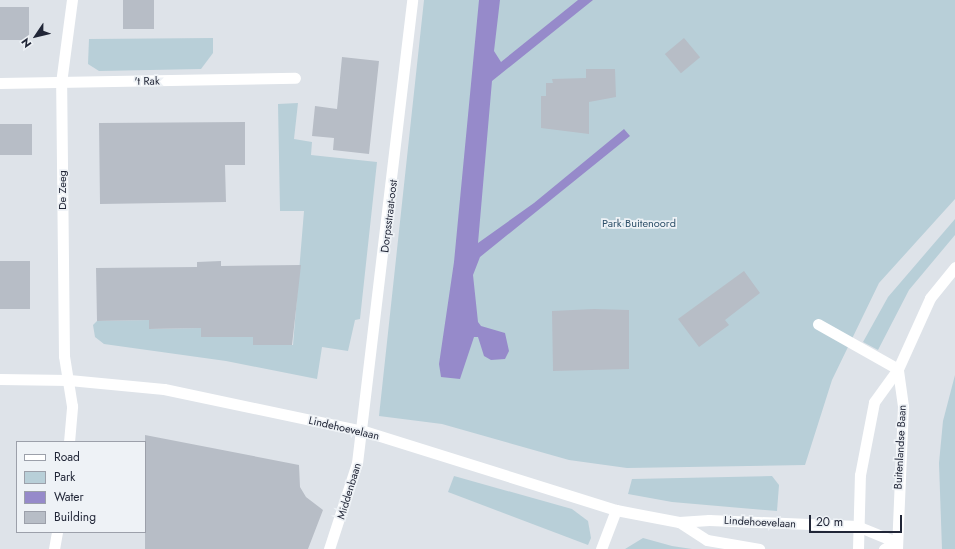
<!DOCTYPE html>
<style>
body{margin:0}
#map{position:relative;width:955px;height:549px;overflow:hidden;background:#dee3e9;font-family:Jost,sans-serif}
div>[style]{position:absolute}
.green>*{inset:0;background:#b8cfd8}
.water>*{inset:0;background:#968aca}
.building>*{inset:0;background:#b7bdc6;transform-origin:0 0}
.service>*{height:11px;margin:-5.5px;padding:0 5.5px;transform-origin:5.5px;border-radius:5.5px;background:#fff}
.pedestrian>*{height:11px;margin:-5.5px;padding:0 5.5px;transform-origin:5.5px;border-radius:5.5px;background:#fff}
.minor>*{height:11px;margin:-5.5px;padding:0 5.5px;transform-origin:5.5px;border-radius:5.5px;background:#fff}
.tertiary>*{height:11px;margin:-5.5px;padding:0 5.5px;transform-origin:5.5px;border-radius:5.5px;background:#fff}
span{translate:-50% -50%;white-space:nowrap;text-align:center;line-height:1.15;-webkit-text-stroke:3.5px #eef2f6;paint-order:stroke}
.street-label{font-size:11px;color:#212637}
.park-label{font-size:11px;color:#2f516a}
.legend{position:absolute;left:16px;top:441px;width:130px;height:92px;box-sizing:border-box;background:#eef2f6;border:1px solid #9ca0aa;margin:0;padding:5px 7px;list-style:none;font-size:12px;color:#212637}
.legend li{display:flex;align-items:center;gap:8px;height:20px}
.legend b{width:20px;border:1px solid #9ca0aa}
.north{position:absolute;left:16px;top:16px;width:40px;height:40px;-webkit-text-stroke:3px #eef2f6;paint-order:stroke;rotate:235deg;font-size:11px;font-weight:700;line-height:16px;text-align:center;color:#212637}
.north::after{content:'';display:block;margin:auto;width:14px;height:18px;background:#212637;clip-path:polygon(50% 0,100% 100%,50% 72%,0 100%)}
.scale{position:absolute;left:809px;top:515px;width:93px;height:18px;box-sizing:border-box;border:2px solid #212637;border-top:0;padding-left:5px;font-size:12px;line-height:14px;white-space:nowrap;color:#212637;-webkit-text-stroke:3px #eef2f6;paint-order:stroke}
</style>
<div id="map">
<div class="green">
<div style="clip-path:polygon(424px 0,955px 0,955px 199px,879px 283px,832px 380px,805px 465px,627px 468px,569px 460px,442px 424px,379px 416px)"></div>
<div style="clip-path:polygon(213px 38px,213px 53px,201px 69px,99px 71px,88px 64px,89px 39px)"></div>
<div style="clip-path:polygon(298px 103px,294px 139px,312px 142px,311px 155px,377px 162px,360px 319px,355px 320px,348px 351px,322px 347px,317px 379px,226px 361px,104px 344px,95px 337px,93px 325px,97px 321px,149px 320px,149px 329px,201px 328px,201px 337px,253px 337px,253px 345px,293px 345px,304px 211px,280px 211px,278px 104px)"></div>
<div style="clip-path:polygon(955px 219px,955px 235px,909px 290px,878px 350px,863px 342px,888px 297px)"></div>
<div style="clip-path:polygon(955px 375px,955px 549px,942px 549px,939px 463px,943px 421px)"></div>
<div style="clip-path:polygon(454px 476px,572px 509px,588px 521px,591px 538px,588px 545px,448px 492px)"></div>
<div style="clip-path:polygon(772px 476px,779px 485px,777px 511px,672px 502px,628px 494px,632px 479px)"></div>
<div style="clip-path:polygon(643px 538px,672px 546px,692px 549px,625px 549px)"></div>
</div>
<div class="water">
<div style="clip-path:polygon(479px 0,500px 0,494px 51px,501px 62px,578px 0,593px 0,492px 81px,478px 243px,534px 203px,624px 129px,630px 136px,480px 257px,473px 275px,478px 322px,481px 326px,505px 333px,509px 351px,505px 359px,491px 360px,484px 356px,478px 337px,474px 337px,460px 379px,441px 377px,439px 364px,454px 262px)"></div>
</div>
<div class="building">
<div style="left:123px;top:0;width:31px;height:29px"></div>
<div style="left:0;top:7px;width:29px;height:33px"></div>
<div style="left:684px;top:38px;width:25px;height:25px;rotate:50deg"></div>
<div style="clip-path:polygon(342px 57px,379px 61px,369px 154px,333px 150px,334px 138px,312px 136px,315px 106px,337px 109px)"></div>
<div style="clip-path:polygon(586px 69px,615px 69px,616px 97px,589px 102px,589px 134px,541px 128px,541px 96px,546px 96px,546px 83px,553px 83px,552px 79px,586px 78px)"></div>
<div style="clip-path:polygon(245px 122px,245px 165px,225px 165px,226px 202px,100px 204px,99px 123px)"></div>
<div style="left:0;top:124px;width:32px;height:31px"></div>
<div style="left:0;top:261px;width:30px;height:48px"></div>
<div style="clip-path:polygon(221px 261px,221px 266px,301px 265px,292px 345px,253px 345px,253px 337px,201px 337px,201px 328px,149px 329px,149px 320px,97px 321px,96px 268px,197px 267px,197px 262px)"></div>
<div style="clip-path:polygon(744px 271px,760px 293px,725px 320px,729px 325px,699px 347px,678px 319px)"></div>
<div style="clip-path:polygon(594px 309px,629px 310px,629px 369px,553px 371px,552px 311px)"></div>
<div style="clip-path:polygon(145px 435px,299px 465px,300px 487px,306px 497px,323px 510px,308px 549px,145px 549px)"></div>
</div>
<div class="service">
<div style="left:818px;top:324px;width:92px;rotate:29.4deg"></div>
</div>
<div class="pedestrian">
<div style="left:329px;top:549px;width:90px;rotate:-72deg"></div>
</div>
<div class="minor">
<div style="left:0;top:83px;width:295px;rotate:-1deg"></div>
<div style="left:0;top:379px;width:69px;rotate:0.8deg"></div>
<div style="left:69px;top:380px;width:95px;rotate:5.4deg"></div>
<div style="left:164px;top:389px;width:204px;rotate:11.9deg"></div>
<div style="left:364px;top:431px;width:264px;rotate:17.4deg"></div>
<div style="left:616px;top:510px;width:64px;rotate:10.8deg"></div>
<div style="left:679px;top:522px;width:30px;rotate:-4deg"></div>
<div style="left:709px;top:520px;width:148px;rotate:2.3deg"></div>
<div style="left:857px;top:526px;width:42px;rotate:22.3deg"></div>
<div style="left:69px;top:442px;width:36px;rotate:-85deg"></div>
<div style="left:72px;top:406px;width:51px;rotate:-99.1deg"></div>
<div style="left:64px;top:356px;width:273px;rotate:-90.6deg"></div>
<div style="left:61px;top:83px;width:84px;rotate:-82.5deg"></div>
<div style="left:357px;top:463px;width:466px;rotate:-83.2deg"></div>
<div style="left:679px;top:522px;width:33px;rotate:33deg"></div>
<div style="left:707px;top:540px;width:53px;rotate:9.8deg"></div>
<div style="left:54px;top:549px;width:17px;rotate:-80deg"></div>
<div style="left:601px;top:549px;width:42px;rotate:-69deg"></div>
<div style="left:884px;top:549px;width:14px;rotate:-30deg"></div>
</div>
<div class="tertiary">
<div style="left:858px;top:549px;width:74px;rotate:-88.5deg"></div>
<div style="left:860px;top:475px;width:74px;rotate:-79.1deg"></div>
<div style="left:874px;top:402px;width:41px;rotate:-54deg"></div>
<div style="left:898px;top:369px;width:78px;rotate:-65.7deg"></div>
<div style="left:930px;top:298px;width:40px;rotate:-51deg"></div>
<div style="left:897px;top:549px;width:143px;rotate:-87.6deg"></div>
<div style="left:903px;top:406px;width:37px;rotate:-98deg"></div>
</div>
<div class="street-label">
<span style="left:147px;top:81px;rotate:-1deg">'t Rak</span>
<span style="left:62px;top:190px;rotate:-90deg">De Zeeg</span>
<span style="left:389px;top:216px;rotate:-83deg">Dorpsstraat-oost</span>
<span style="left:344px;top:428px;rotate:13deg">Lindehoevelaan</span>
<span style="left:900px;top:447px;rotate:-87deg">Buitenlandse Baan</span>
<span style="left:349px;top:491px;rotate:-73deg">Middenbaan</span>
<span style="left:760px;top:522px;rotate:3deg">Lindehoevelaan</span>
</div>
<div class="park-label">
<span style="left:639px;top:223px">Park Buitenoord</span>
</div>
<ul class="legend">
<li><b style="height:5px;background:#fff"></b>Road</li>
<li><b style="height:11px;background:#b8cfd8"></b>Park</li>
<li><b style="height:11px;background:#968aca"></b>Water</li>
<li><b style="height:11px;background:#b7bdc6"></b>Building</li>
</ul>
<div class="north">N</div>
<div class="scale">20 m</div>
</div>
